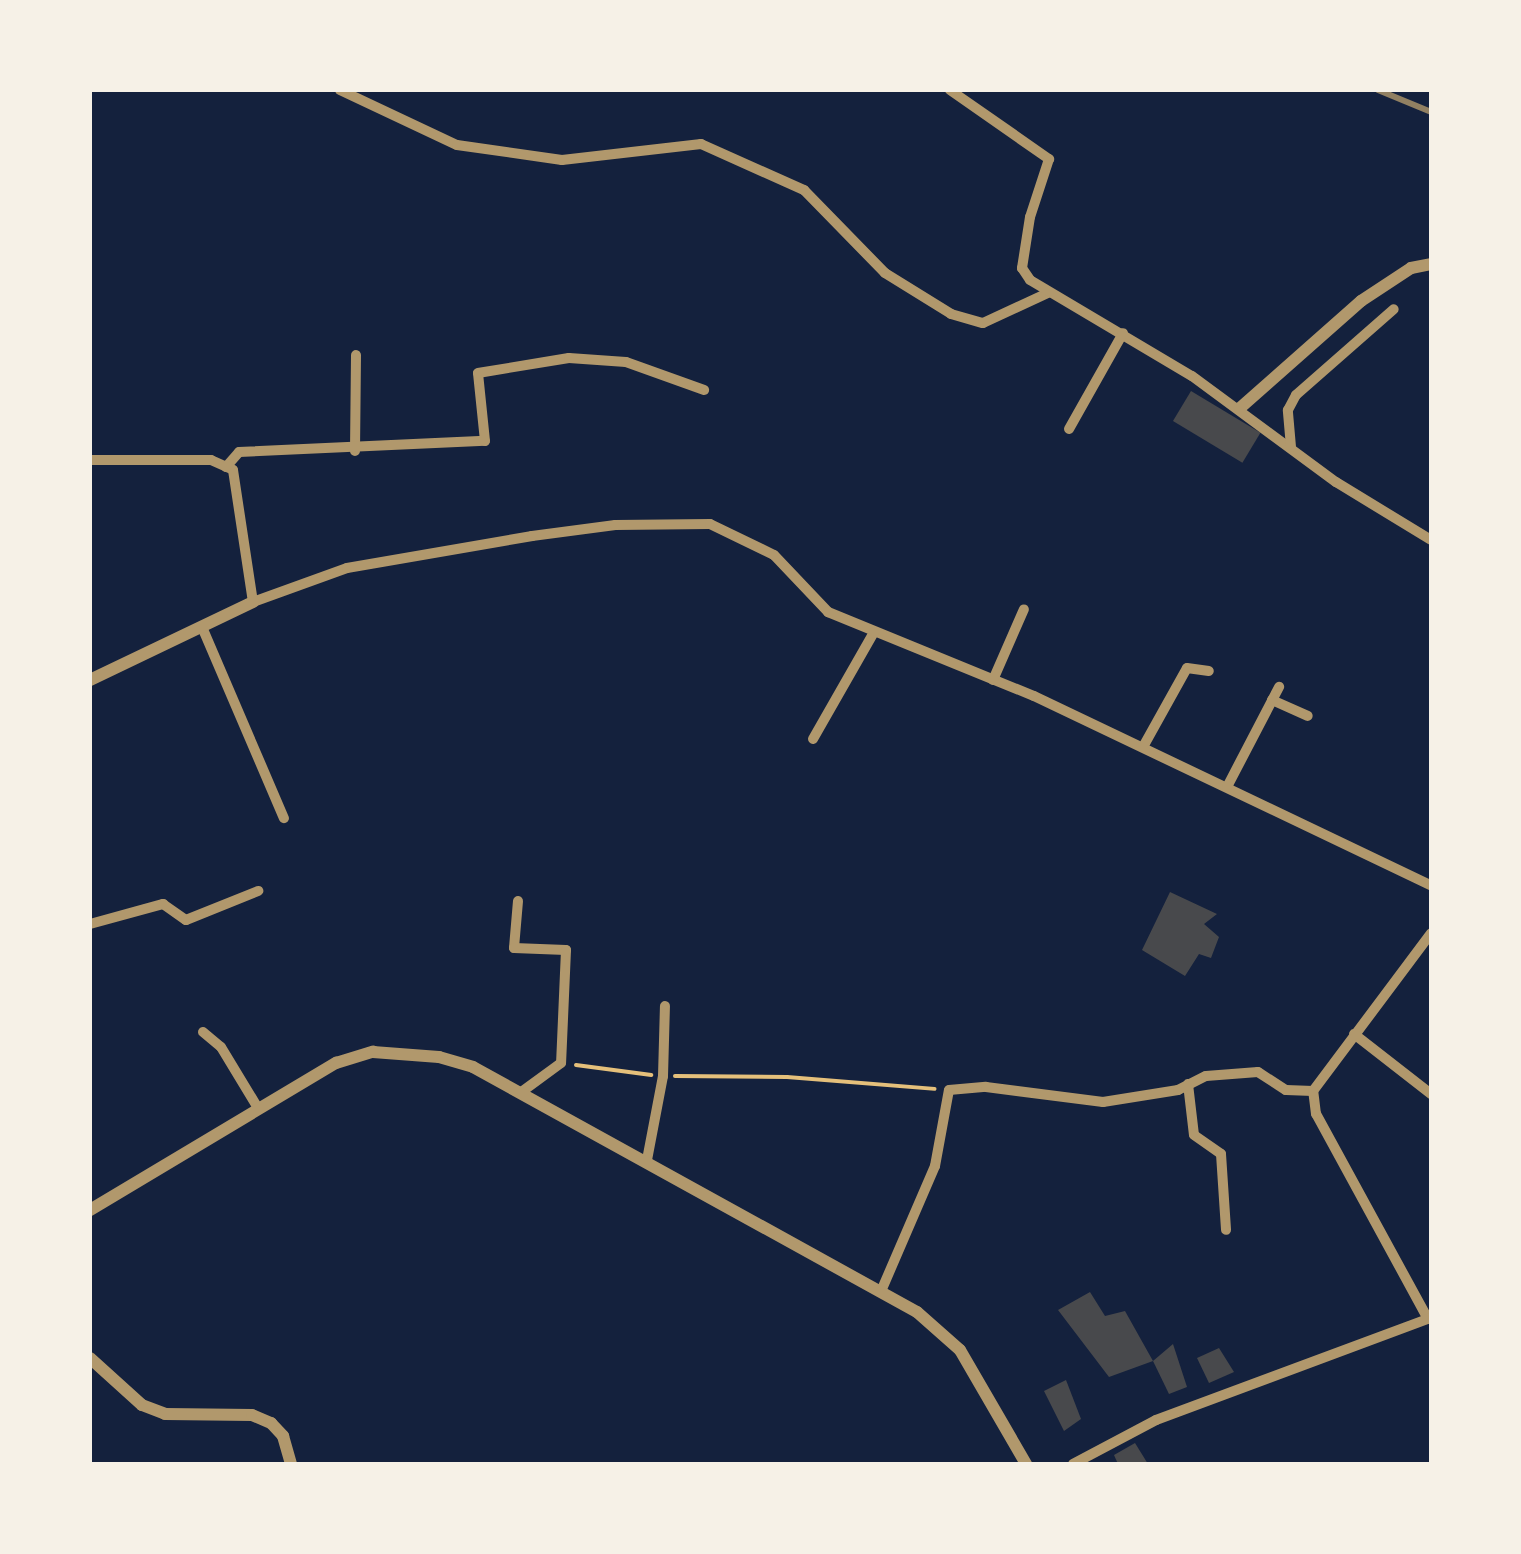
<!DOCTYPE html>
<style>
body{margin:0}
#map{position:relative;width:1521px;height:1554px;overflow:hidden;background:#14213d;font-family:Bitter,serif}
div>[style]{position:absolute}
.building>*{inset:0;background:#48494c;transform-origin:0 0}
.path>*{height:4px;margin:-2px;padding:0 2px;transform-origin:2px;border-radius:2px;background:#e5c07b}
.minor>*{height:10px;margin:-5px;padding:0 5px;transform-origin:5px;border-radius:5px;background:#b1986c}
.tertiary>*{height:12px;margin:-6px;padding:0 6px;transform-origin:6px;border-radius:6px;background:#b1986c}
.rail>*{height:6px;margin:-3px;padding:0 3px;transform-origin:3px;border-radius:3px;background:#918062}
span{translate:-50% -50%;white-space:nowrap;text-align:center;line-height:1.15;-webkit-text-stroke:10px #f6f1e7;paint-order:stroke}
.frame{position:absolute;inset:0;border:92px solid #f6f1e7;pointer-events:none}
</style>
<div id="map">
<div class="building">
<div style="left:1191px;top:391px;width:81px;height:35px;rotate:31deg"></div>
<div style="clip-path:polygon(1170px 892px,1217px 914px,1204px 924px,1219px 937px,1211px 958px,1199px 954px,1185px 976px,1142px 950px)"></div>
<div style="clip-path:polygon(1090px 1292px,1105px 1316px,1125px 1311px,1153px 1361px,1109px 1377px,1058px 1310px)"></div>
<div style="clip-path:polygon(1173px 1344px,1187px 1387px,1169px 1394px,1153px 1361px)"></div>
<div style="clip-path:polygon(1219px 1348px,1234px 1372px,1209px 1383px,1197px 1358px)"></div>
<div style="clip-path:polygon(1066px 1380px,1081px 1419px,1064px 1431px,1044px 1391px)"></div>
<div style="clip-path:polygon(1135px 1443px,1148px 1464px,1118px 1464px,1114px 1455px)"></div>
</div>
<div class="path">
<div style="left:576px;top:1065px;width:76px;rotate:7.6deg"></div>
<div style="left:675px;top:1076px;width:112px;rotate:0.5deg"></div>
<div style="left:787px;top:1077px;width:148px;rotate:4.6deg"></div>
</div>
<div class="minor">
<div style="left:340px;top:90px;width:129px;rotate:25.2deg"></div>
<div style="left:457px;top:145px;width:106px;rotate:8.1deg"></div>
<div style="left:562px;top:160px;width:140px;rotate:-6.6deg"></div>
<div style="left:701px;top:144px;width:113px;rotate:24.1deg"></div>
<div style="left:804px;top:190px;width:116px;rotate:45.7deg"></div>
<div style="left:885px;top:273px;width:78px;rotate:31.8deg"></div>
<div style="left:951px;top:314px;width:33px;rotate:16deg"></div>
<div style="left:983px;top:323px;width:72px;rotate:-24.8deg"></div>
<div style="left:950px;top:90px;width:121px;rotate:34.9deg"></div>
<div style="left:1049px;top:159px;width:61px;rotate:108.1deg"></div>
<div style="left:1030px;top:217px;width:52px;rotate:98.9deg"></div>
<div style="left:1022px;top:268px;width:14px;rotate:56deg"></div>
<div style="left:1030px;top:280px;width:188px;rotate:30.7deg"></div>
<div style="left:1192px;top:376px;width:179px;rotate:36.4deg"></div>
<div style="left:1336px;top:482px;width:111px;rotate:31.4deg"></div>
<div style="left:1069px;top:429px;width:110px;rotate:-60.6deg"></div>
<div style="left:1291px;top:447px;width:37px;rotate:-95deg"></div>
<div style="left:1288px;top:410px;width:17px;rotate:-62deg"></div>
<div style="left:1296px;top:395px;width:130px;rotate:-41.3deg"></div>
<div style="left:355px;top:451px;width:96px;rotate:-89.4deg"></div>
<div style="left:90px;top:460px;width:121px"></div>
<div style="left:211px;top:460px;width:24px;rotate:24deg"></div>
<div style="left:233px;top:470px;width:134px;rotate:81.4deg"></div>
<div style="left:253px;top:602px;width:100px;rotate:-19.9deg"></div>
<div style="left:347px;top:568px;width:188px;rotate:-9.8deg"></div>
<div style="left:532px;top:536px;width:84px;rotate:-7.5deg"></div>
<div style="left:615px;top:525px;width:95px;rotate:-0.6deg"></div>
<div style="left:710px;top:524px;width:71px;rotate:25.8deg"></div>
<div style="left:774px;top:555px;width:79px;rotate:46.5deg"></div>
<div style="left:828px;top:612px;width:222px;rotate:22.2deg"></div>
<div style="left:1034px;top:696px;width:440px;rotate:25.5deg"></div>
<div style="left:226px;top:467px;width:20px;rotate:-49deg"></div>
<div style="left:239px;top:452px;width:246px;rotate:-2.6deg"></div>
<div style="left:485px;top:441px;width:68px;rotate:-95.9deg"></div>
<div style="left:478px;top:373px;width:92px;rotate:-9.4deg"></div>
<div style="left:569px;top:358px;width:57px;rotate:4deg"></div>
<div style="left:626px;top:362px;width:83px;rotate:19.7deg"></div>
<div style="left:202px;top:627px;width:208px;rotate:66.8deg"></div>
<div style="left:993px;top:680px;width:77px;rotate:-66.4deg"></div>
<div style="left:1272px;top:700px;width:39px;rotate:24deg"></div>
<div style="left:813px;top:739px;width:123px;rotate:-60.3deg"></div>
<div style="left:1143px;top:747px;width:90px;rotate:-60.9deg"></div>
<div style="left:1187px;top:668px;width:22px;rotate:8deg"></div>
<div style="left:1227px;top:787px;width:113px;rotate:-62.5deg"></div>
<div style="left:518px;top:901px;width:47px;rotate:94.9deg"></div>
<div style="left:514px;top:948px;width:52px;rotate:2.2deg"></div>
<div style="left:566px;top:950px;width:113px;rotate:92.5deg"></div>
<div style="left:561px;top:1063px;width:51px;rotate:143.8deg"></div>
<div style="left:90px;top:924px;width:76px;rotate:-15.3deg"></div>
<div style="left:163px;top:904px;width:28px;rotate:35deg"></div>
<div style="left:186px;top:920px;width:78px;rotate:-21.9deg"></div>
<div style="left:203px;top:1032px;width:23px;rotate:40deg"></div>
<div style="left:221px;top:1047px;width:71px;rotate:58.8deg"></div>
<div style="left:1354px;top:1034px;width:98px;rotate:37.9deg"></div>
<div style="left:1188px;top:1084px;width:51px;rotate:83.3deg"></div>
<div style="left:1194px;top:1135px;width:33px;rotate:35deg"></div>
<div style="left:1221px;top:1154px;width:76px;rotate:86.2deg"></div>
<div style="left:647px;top:1160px;width:86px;rotate:-79.2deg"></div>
<div style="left:663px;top:1076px;width:70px;rotate:-88.4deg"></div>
<div style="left:882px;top:1289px;width:134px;rotate:-66.7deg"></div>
<div style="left:935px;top:1166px;width:77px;rotate:-79.6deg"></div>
<div style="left:949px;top:1090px;width:37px;rotate:-5deg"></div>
<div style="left:986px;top:1087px;width:118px;rotate:7.3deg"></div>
<div style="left:1103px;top:1102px;width:76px;rotate:-9.1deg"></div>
<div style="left:1178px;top:1090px;width:31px;rotate:-27deg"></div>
<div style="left:1206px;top:1076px;width:52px;rotate:-4.4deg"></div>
<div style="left:1258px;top:1072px;width:33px;rotate:33deg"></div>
<div style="left:1286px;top:1090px;width:27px;rotate:2deg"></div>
<div style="left:1428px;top:1319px;width:234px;rotate:-118.6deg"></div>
<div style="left:1316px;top:1114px;width:23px;rotate:-97deg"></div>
<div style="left:1313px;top:1091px;width:197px;rotate:-53.2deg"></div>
<div style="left:1073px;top:1464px;width:94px;rotate:-27.9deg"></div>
<div style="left:1156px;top:1420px;width:293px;rotate:-20.4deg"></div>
</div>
<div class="tertiary">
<div style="left:1240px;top:408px;width:162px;rotate:-41.5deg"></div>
<div style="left:1361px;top:301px;width:60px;rotate:-33.4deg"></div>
<div style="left:1411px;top:268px;width:20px;rotate:-11deg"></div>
<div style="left:90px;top:680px;width:181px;rotate:-25.6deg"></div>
<div style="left:90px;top:1210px;width:287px;rotate:-30.9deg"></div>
<div style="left:336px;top:1063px;width:39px;rotate:-17deg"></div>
<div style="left:373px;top:1052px;width:66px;rotate:4.3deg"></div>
<div style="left:439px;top:1057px;width:35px;rotate:16deg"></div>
<div style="left:473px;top:1067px;width:507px;rotate:28.89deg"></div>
<div style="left:917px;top:1312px;width:57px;rotate:41.5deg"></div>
<div style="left:960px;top:1350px;width:132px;rotate:59.9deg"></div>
<div style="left:90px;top:1358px;width:70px;rotate:42.1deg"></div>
<div style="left:142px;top:1405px;width:25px;rotate:21deg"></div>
<div style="left:165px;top:1414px;width:87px;rotate:0.7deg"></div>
<div style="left:252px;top:1415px;width:21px;rotate:23deg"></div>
<div style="left:271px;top:1423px;width:18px;rotate:47deg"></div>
<div style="left:283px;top:1436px;width:29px;rotate:74deg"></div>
</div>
<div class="rail">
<div style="left:1378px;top:90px;width:57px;rotate:22.5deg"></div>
</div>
<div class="frame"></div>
</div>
